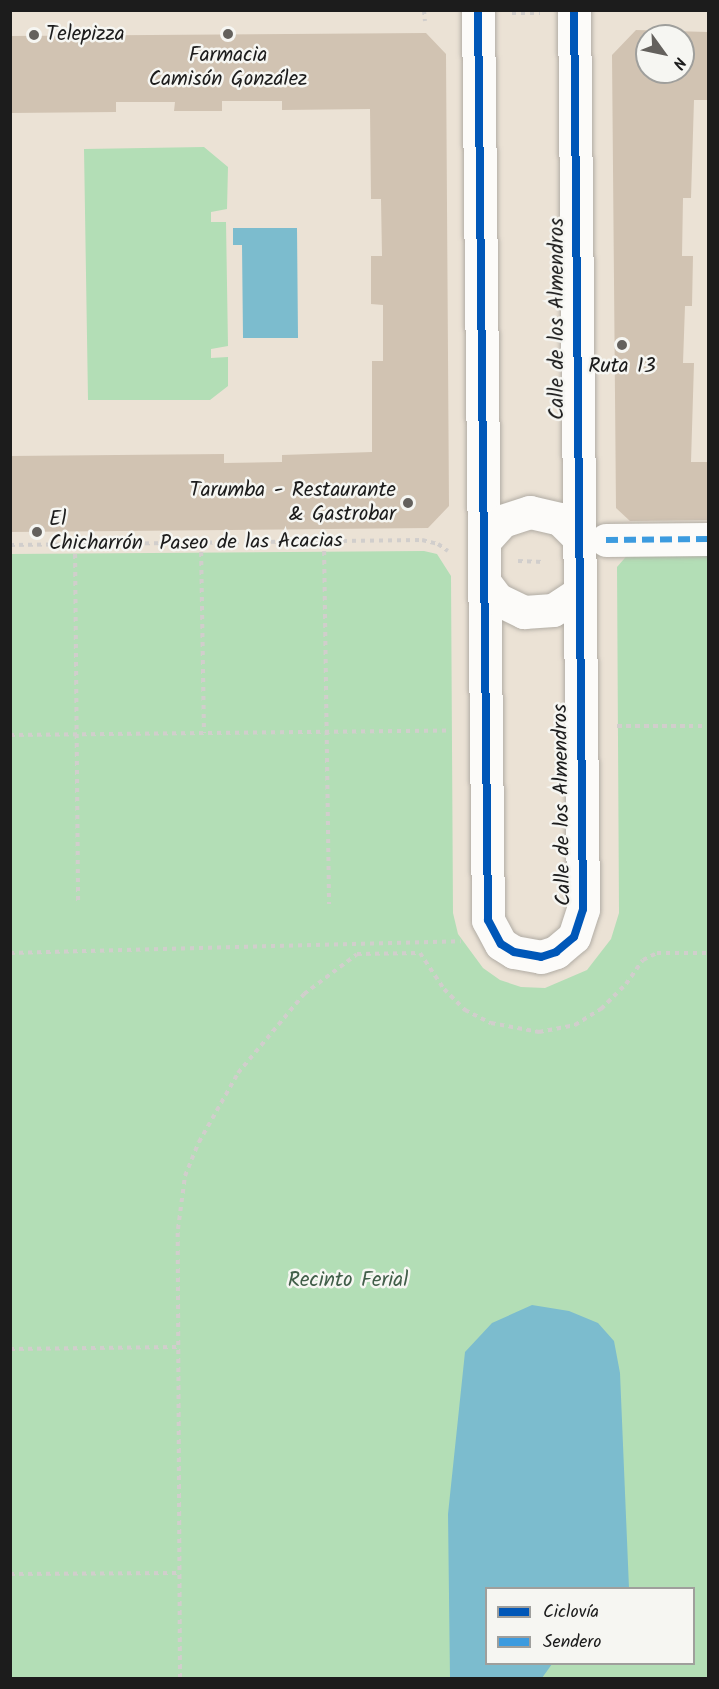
<!DOCTYPE html>
<meta charset="utf-8">
<style>
body{margin:0}
#map{position:relative;width:719px;height:1689px;overflow:hidden;background:#ebe2d5;font-family:Kalam,sans-serif}
div>[style]{position:absolute}
.green>*{inset:0;background:#b3deb6}
.water>*{inset:0;background:#7cbcce}
.building>*{inset:0;background:#d1c3b2}
.path>*{height:4px;margin-top:-2px;transform-origin:0;background:repeating-linear-gradient(90deg,#d1cecc 0 4.5px,transparent 0 9px)}
.roads{filter:drop-shadow(0 0 2px #b1aca4) drop-shadow(0 0 2px #b1aca4)}
.minor>*{height:33px;margin:-16.5px;padding:0 16.5px;transform-origin:16.5px;border-radius:16.5px;background:#fcfbf9}
.quiet>*{height:6px;margin-top:-3px;transform-origin:0;background:repeating-linear-gradient(90deg,#3c9bdf 0 12px,transparent 0 18px)}
.cycleway>*{height:8px;margin:-4px;padding:0 4px;transform-origin:4px;border-radius:4px;background:#0057b8}
.dots>*{width:16px;height:16px;translate:-50% -50%;box-sizing:border-box;border:3px solid #f6f6f2;border-radius:50%}
span{translate:-50% -50%;white-space:nowrap;text-align:center;line-height:1.15;-webkit-text-stroke:5px #f6f6f2;paint-order:stroke}
.poi-label{font-size:21px;color:#1c1c1c}
.left{translate:0 -50%;text-align:left}
.right{translate:-100% -50%;text-align:right}
.street-label{font-size:21px;color:#1c1c1c}
.park-label{font-size:21px;color:#415e49}
.frame{position:absolute;inset:0;border:12px solid #1c1c1c;pointer-events:none}
.legend{position:absolute;left:485px;top:1587px;width:210px;height:78px;box-sizing:border-box;background:#f6f6f2;border:2px solid #9f9f9c;margin:0;padding:8px 10px;list-style:none;font-size:18px;color:#1c1c1c}
.legend li{display:flex;align-items:center;gap:12px;height:30px}
.legend b{width:30px;border:2px solid #9f9f9c}
.north{position:absolute;left:635px;top:24px;width:60px;height:60px;box-sizing:border-box;background:#f6f6f2;border:2px solid #9f9f9c;border-radius:50%;rotate:123deg;font-size:16px;font-weight:700;line-height:24px;text-align:center;color:#1c1c1c}
.north::after{content:'';display:block;margin:auto;width:21px;height:27px;background:#64615d;clip-path:polygon(50% 0,100% 100%,50% 72%,0 100%)}
</style>
<div id="map">
<div class="green">
<div style="clip-path:polygon(204px 147px,228px 167px,227px 209px,211px 212px,211px 222px,226px 222px,228px 346px,211px 349px,211px 358px,228px 357px,228px 386px,210px 400px,88px 400px,84px 149px)"></div>
<div style="clip-path:polygon(evenodd,708px 549px,708px 1678px,11px 1678px,11px 554px,424px 551px,437px 554px,451px 576px,453px 913px,458px 934px,483px 968px,500px 980px,521px 987px,545px 988px,587px 970px,611px 939px,619px 913px,617px 567px,631px 551px,708px 549px,486px 1588px,694px 1588px,694px 1664px,486px 1664px,486px 1588px)"></div>
</div>
<div class="water">
<div style="clip-path:polygon(233px 228px,297px 228px,298px 338px,243px 338px,242px 245px,233px 245px)"></div>
<div style="clip-path:polygon(532px 1305px,569px 1311px,598px 1323px,614px 1341px,620px 1373px,629px 1588px,486px 1588px,486px 1664px,552px 1664px,542px 1678px,450px 1678px,448px 1514px,465px 1352px,492px 1323px)"></div>
</div>
<div class="building">
<div style="clip-path:polygon(evenodd,636px 30px,708px 32px,708px 100px,694px 100px,691px 198px,683px 198px,682px 256px,693px 256px,692px 306px,685px 306px,683px 363px,694px 363px,691px 462px,708px 462px,708px 520px,630px 521px,616px 508px,612px 55px,636px 30px,647px 36px,683px 36px,683px 72px,647px 72px,647px 36px)"></div>
<div style="clip-path:polygon(426px 33px,446px 54px,449px 506px,428px 528px,10px 532px,10px 456px,224px 454px,224px 463px,282px 462px,282px 455px,372px 452px,372px 361px,383px 361px,383px 305px,371px 304px,371px 256px,382px 256px,381px 199px,371px 199px,370px 109px,282px 110px,282px 101px,222px 101px,222px 111px,174px 111px,175px 102px,116px 102px,116px 112px,10px 113px,10px 36px)"></div>
</div>
<div class="path">
<div style="left:424px;top:10px;width:11px;rotate:85deg"></div>
<div style="left:512px;top:13px;width:28px"></div>
<div style="left:324px;top:542px;width:362px;rotate:89.2deg"></div>
<div style="left:201px;top:543px;width:190px;rotate:89.1deg"></div>
<div style="left:10px;top:545px;width:412px;rotate:-0.7deg"></div>
<div style="left:422px;top:540px;width:16px;rotate:14deg"></div>
<div style="left:438px;top:544px;width:12px;rotate:35deg"></div>
<div style="left:75px;top:545px;width:356px;rotate:89.5deg"></div>
<div style="left:518px;top:561px;width:26px;rotate:2deg"></div>
<div style="left:617px;top:726px;width:91px"></div>
<div style="left:10px;top:735px;width:441px;rotate:-0.6deg"></div>
<div style="left:10px;top:953px;width:451px;rotate:-1.5deg"></div>
<div style="left:10px;top:1349px;width:167px;rotate:-0.7deg"></div>
<div style="left:10px;top:1574px;width:169px;rotate:-0.3deg"></div>
<div style="left:180px;top:1678px;width:449px;rotate:-90.3deg"></div>
<div style="left:178px;top:1229px;width:53px;rotate:-82.5deg"></div>
<div style="left:185px;top:1176px;width:37px;rotate:-68deg"></div>
<div style="left:199px;top:1142px;width:79px;rotate:-60.5deg"></div>
<div style="left:238px;top:1073px;width:103px;rotate:-50.1deg"></div>
<div style="left:304px;top:994px;width:66px;rotate:-37deg"></div>
<div style="left:357px;top:954px;width:63px;rotate:-0.9deg"></div>
<div style="left:420px;top:953px;width:43px;rotate:56.3deg"></div>
<div style="left:444px;top:989px;width:30px;rotate:45deg"></div>
<div style="left:465px;top:1010px;width:29px;rotate:27deg"></div>
<div style="left:491px;top:1023px;width:49px;rotate:10.6deg"></div>
<div style="left:539px;top:1032px;width:37px;rotate:-11deg"></div>
<div style="left:575px;top:1025px;width:31px;rotate:-32deg"></div>
<div style="left:601px;top:1009px;width:35px;rotate:-45deg"></div>
<div style="left:626px;top:984px;width:29px;rotate:-55deg"></div>
<div style="left:643px;top:960px;width:16px;rotate:-27deg"></div>
<div style="left:657px;top:953px;width:51px"></div>
</div>
<div class="roads">
<div class="minor">
<div style="left:478px;top:10px;width:910px;rotate:89.37deg"></div>
<div style="left:488px;top:920px;width:27px;rotate:62deg"></div>
<div style="left:501px;top:944px;width:15px;rotate:32deg"></div>
<div style="left:514px;top:952px;width:27px;rotate:10deg"></div>
<div style="left:541px;top:957px;width:16px;rotate:-18deg"></div>
<div style="left:556px;top:952px;width:23px;rotate:-40deg"></div>
<div style="left:574px;top:937px;width:29px;rotate:-72deg"></div>
<div style="left:583px;top:909px;width:899px;rotate:-90.57deg"></div>
<div style="left:486px;top:539px;width:24px;rotate:-48deg"></div>
<div style="left:502px;top:521px;width:29px;rotate:-18deg"></div>
<div style="left:530px;top:512px;width:31px;rotate:13deg"></div>
<div style="left:560px;top:519px;width:25px;rotate:45deg"></div>
<div style="left:606px;top:540px;width:102px;rotate:-0.6deg"></div>
<div style="left:485px;top:583px;width:20px;rotate:53deg"></div>
<div style="left:497px;top:599px;width:30px;rotate:26deg"></div>
<div style="left:524px;top:612px;width:29px;rotate:-4deg"></div>
<div style="left:553px;top:610px;width:30px;rotate:-33deg"></div>
</div>
</div>
<div class="quiet">
<div style="left:606px;top:540px;width:102px;rotate:-0.6deg"></div>
</div>
<div class="cycleway">
<div style="left:478px;top:10px;width:910px;rotate:89.37deg"></div>
<div style="left:488px;top:920px;width:27px;rotate:62deg"></div>
<div style="left:501px;top:944px;width:15px;rotate:32deg"></div>
<div style="left:514px;top:952px;width:27px;rotate:10deg"></div>
<div style="left:541px;top:957px;width:16px;rotate:-18deg"></div>
<div style="left:556px;top:952px;width:23px;rotate:-40deg"></div>
<div style="left:574px;top:937px;width:29px;rotate:-72deg"></div>
<div style="left:583px;top:909px;width:899px;rotate:-90.57deg"></div>
</div>
<div class="dots">
<div style="left:228px;top:34px;background:#64615d"></div>
<div style="left:34px;top:35px;background:#64615d"></div>
<div style="left:622px;top:345px;background:#64615d"></div>
<div style="left:408px;top:503px;background:#64615d"></div>
<div style="left:37px;top:532px;background:#64615d"></div>
</div>
<div class="poi-label">
<span class="left" style="left:46px;top:35px">Telepizza</span>
<span style="left:228px;top:68px">Farmacia<br>Camisón González</span>
<span style="left:622px;top:367px">Ruta 13</span>
<span class="right" style="left:396px;top:503px">Tarumba - Restaurante<br>&amp; Gastrobar</span>
<span class="left" style="left:49px;top:532px">El<br>Chicharrón</span>
</div>
<div class="street-label">
<span style="left:558px;top:319px;rotate:-90deg">Calle de los Almendros</span>
<span style="left:251px;top:543px;rotate:-1deg">Paseo de las Acacias</span>
<span style="left:563px;top:805px;rotate:-91deg">Calle de los Almendros</span>
</div>
<div class="park-label">
<span style="left:348px;top:1281px">Recinto Ferial</span>
</div>
<div class="frame"></div>
<ul class="legend">
<li><b style="height:8px;background:#0057b8"></b>Ciclovía</li>
<li><b style="height:8px;background:#3c9bdf"></b>Sendero</li>
</ul>
<div class="north">N</div>
</div>
